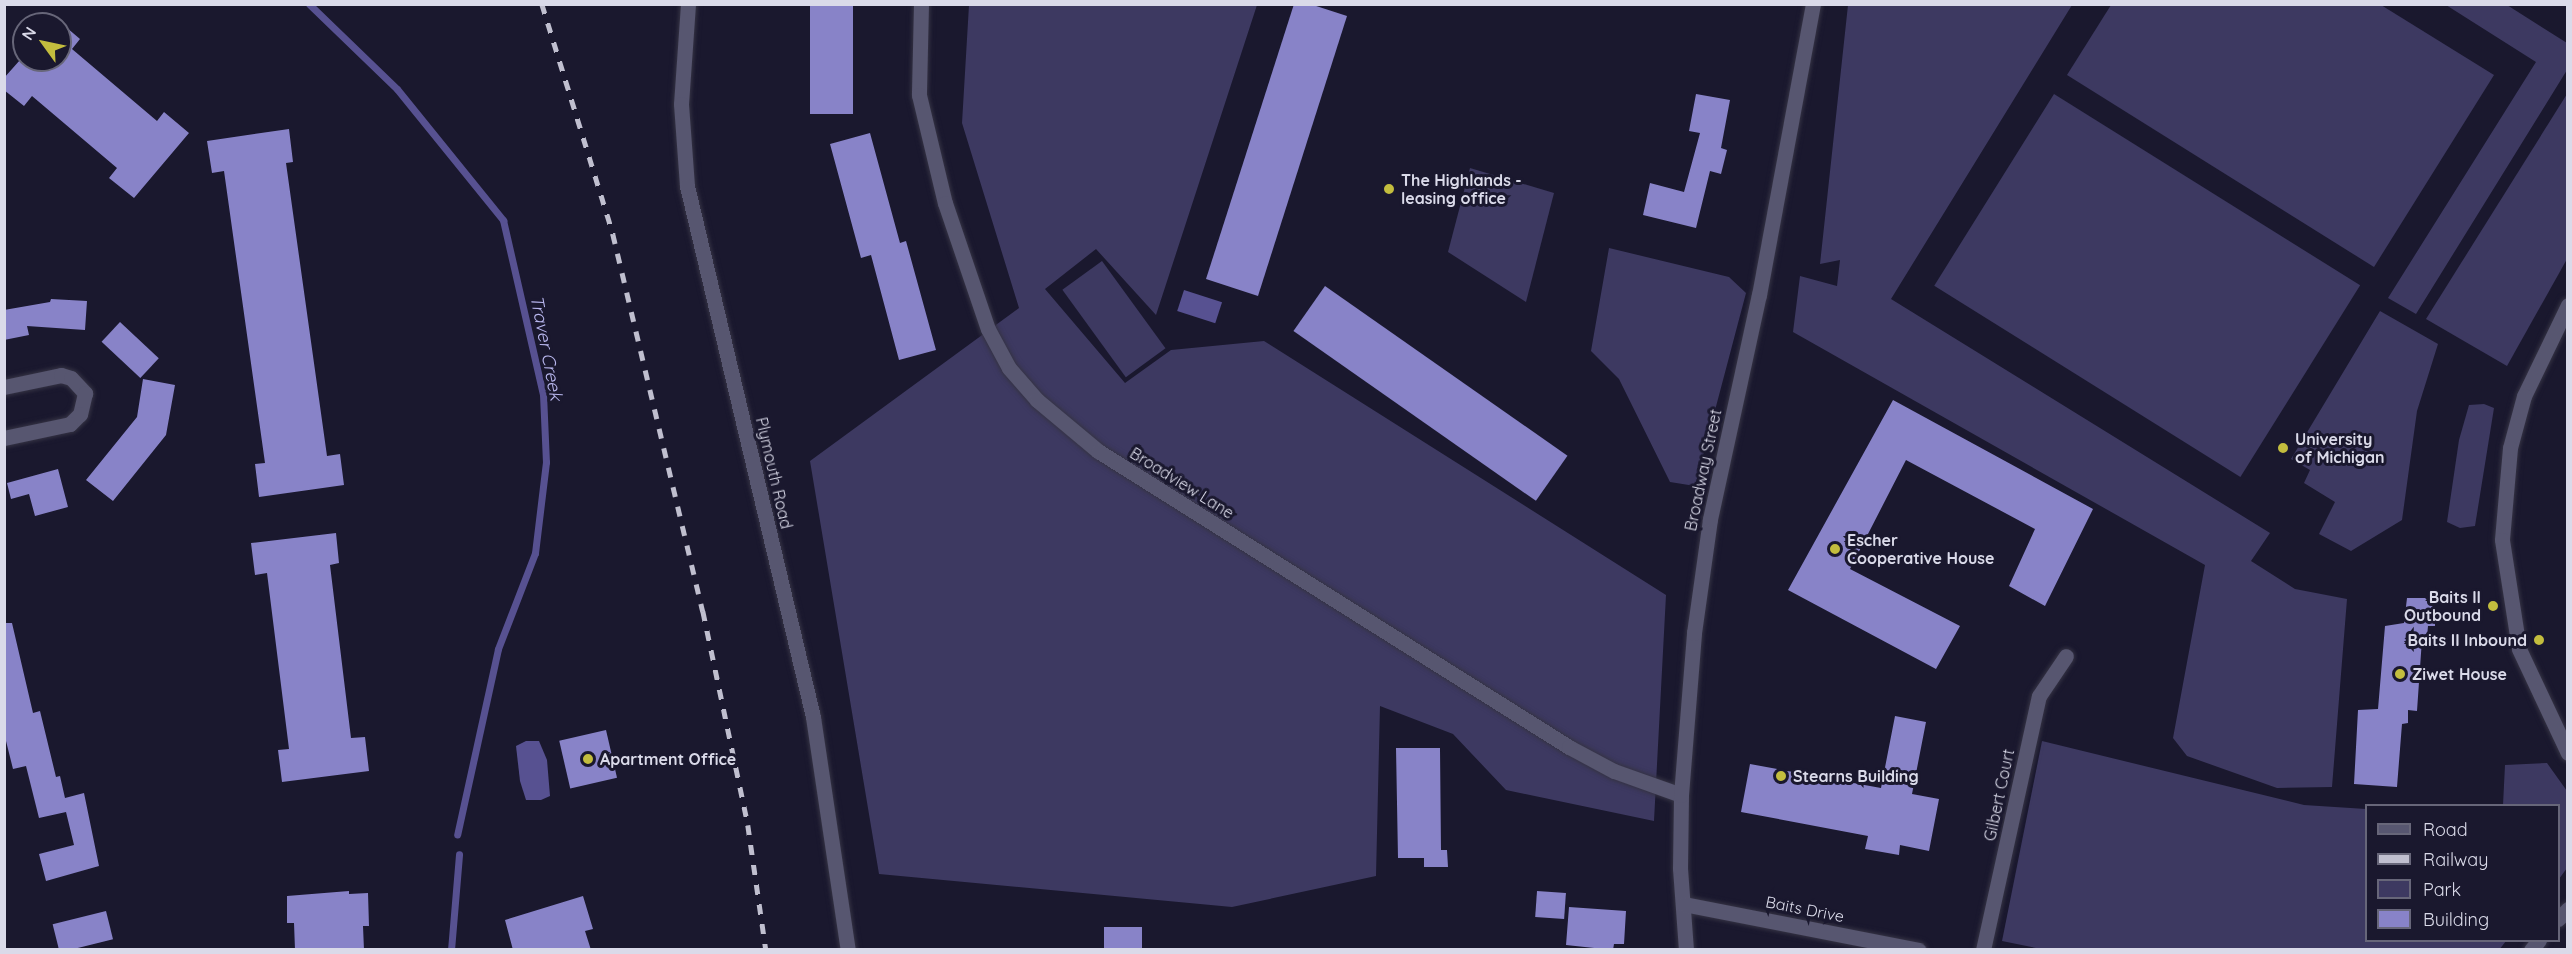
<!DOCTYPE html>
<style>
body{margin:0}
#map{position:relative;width:2572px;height:954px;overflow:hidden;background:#1a182e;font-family:Quicksand,sans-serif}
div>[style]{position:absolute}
.green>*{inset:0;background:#3d3961;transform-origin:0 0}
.water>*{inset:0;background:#575191;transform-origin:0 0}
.stream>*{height:7px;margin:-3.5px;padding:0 3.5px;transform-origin:3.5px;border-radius:3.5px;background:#575191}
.building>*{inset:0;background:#8883c8;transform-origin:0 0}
.roads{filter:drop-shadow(0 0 2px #353344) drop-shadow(0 0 2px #353344)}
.minor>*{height:15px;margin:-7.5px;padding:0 7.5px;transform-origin:7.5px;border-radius:7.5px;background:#575670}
.tertiary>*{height:15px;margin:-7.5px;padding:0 7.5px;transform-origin:7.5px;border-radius:7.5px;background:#575670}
.secondary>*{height:15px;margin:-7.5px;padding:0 7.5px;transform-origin:7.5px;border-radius:7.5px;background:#575670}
.rail>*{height:4.5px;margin-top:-2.25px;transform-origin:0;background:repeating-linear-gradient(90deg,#c0bfcf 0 10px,transparent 0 20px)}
.dots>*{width:16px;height:16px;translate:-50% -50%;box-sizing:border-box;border:3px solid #1a182e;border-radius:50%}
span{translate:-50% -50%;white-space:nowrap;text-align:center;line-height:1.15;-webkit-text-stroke:6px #1a182e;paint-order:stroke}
.poi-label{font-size:16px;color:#dadae9;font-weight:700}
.left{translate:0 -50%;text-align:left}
.right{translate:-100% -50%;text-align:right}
.street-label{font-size:16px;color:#dadae9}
.water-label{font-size:18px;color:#bab8f0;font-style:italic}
.frame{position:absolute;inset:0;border:6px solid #dadae9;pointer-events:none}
.legend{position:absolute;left:2365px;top:804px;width:195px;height:138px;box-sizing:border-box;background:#1a182e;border:2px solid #676679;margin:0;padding:8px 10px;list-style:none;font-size:18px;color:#dadae9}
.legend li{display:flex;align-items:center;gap:12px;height:30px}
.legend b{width:30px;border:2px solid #676679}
.north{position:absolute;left:12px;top:12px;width:60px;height:60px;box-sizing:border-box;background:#1a182e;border:2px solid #676679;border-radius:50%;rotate:303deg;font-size:16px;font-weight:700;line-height:24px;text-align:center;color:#dadae9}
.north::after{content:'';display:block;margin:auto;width:21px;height:27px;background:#c3bd3e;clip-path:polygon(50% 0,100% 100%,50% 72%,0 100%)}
</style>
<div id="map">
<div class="green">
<div style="clip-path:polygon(969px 5px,1257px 5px,1156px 315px,1096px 249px,1045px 289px,1125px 383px,1171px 350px,1264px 341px,1666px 595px,1654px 821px,1506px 790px,1453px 734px,1380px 706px,1376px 876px,1232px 907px,879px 874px,810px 461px,1019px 308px,962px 123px)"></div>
<div style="clip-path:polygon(1848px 5px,2072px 5px,1891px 299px,2270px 533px,2251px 561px,2295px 589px,2347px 599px,2332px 787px,2277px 788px,2187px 756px,2173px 738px,2205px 565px,1793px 332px,1800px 276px,1837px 286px,1840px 260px,1820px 264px)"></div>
<div style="clip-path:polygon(2381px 5px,2494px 75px,2374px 267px,2067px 75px,2111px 5px)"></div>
<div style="clip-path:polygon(2446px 5px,2507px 5px,2567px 43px,2567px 70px,2416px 314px,2388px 298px,2536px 62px)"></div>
<div style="left:2054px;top:94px;width:361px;height:226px;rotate:32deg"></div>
<div style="clip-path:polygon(2567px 94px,2567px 259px,2507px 366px,2426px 319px)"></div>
<div style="clip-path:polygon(1470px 168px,1554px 193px,1526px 302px,1448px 252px)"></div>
<div style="clip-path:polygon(1609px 248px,1729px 277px,1746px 293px,1695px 486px,1670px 482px,1619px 379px,1591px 351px)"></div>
<div style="left:1102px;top:261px;width:108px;height:49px;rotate:54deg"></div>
<div style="clip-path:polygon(2380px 311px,2438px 344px,2417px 411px,2402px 520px,2351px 551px,2319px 534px,2335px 502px,2304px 483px,2310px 470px,2291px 459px)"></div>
<div style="clip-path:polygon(2484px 404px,2494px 408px,2475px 526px,2460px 528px,2447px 522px,2459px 440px,2469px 405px)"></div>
<div style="clip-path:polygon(2042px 741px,2304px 805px,2366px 809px,2366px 940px,2506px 941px,2499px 950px,2046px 950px,2002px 941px)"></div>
<div style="clip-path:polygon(2547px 763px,2567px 791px,2567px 868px,2559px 879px,2558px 806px,2503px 805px,2505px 765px)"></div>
</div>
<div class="water">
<div style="left:1184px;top:290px;width:40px;height:22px;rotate:18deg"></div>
<div style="clip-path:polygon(526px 741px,539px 741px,547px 760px,550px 796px,541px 800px,526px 800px,520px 781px,516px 746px)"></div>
</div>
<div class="stream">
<div style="left:309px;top:4px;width:122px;rotate:44deg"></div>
<div style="left:397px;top:89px;width:169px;rotate:51deg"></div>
<div style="left:503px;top:220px;width:179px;rotate:77.1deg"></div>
<div style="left:543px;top:394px;width:68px;rotate:87.5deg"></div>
<div style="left:546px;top:462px;width:92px;rotate:96.9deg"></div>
<div style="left:535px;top:553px;width:103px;rotate:111.1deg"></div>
<div style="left:498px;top:649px;width:190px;rotate:102.4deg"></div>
<div style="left:451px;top:950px;width:96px;rotate:-85.2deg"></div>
</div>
<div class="building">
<div style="left:810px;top:4px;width:43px;height:110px"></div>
<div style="clip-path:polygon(1294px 4px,1310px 4px,1347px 16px,1258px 296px,1206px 279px)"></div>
<div style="clip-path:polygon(60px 22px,80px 39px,72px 49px,157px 121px,164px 112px,189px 133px,134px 198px,109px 178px,117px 168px,32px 96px,24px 106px,4px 90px,4px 78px,20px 60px,60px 60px)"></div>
<div style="clip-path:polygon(1696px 94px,1730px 100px,1721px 148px,1727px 150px,1721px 174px,1710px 171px,1696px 228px,1643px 215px,1650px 183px,1684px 192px,1700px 133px,1689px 131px)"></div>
<div style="clip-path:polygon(289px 129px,293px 162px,286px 163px,327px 456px,340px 454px,344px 485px,259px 497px,255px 464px,265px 463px,224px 171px,212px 173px,207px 141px)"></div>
<div style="clip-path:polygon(870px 133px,900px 243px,906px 241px,936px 350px,899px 360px,871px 255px,861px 258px,830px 144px)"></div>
<div style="left:1325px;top:286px;width:296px;height:55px;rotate:35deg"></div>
<div style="clip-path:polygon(51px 299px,87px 301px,85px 330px,27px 326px,29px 335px,4px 340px,4px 310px,50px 302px)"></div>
<div style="left:120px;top:322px;width:53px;height:27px;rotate:43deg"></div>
<div style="clip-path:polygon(143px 379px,175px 385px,166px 435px,113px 501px,86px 480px,137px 417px)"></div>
<div style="clip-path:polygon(1893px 400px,2093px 509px,2045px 606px,2009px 586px,2035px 529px,1906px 460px,1850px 569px,1960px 626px,1936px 669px,1788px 590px)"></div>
<div style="clip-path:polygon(58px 469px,68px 507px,35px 516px,29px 494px,11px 499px,7px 483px)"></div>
<div style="clip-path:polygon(336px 533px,339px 563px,330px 565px,351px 738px,365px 737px,369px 771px,282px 782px,278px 750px,289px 749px,267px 573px,255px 575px,251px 543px)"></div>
<div style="clip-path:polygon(2407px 598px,2435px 598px,2435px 626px,2428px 626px,2427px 637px,2422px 639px,2417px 711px,2408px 710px,2408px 723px,2402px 724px,2397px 787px,2354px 784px,2358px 710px,2378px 709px,2385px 626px,2404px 623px)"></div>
<div style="clip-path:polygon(4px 623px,12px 623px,33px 713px,40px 711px,56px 777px,60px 776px,65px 798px,84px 793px,99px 866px,46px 881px,39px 854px,74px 845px,66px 812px,39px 818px,26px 766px,13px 769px,4px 733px)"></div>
<div style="clip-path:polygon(1895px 716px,1926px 722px,1912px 794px,1939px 799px,1929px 851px,1900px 845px,1899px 855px,1865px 849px,1868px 836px,1741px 812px,1750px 764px,1881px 788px)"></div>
<div style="left:606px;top:730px;width:49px;height:48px;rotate:77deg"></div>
<div style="clip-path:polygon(1396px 748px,1440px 748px,1441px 850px,1447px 850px,1448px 867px,1424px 867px,1424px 858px,1398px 858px)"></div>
<div style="clip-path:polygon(349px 891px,349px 894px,368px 893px,369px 926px,363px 926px,364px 950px,295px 950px,294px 923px,287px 923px,287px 896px)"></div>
<div style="left:1537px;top:891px;width:29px;height:26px;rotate:4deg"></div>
<div style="clip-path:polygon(583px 896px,593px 929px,585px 931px,591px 950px,513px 950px,505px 920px)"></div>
<div style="clip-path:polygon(1569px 907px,1626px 911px,1624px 944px,1614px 944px,1613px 950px,1566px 945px)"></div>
<div style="left:106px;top:911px;width:29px;height:55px;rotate:76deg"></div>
<div style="left:1104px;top:927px;width:38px;height:23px"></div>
</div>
<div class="roads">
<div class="minor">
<div style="left:921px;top:4px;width:91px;rotate:91.3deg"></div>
<div style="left:919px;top:95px;width:111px;rotate:76.5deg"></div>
<div style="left:945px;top:203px;width:133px;rotate:71.2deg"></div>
<div style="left:988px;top:329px;width:44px;rotate:61.7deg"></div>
<div style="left:1009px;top:368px;width:43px;rotate:48.8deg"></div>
<div style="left:1037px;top:400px;width:80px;rotate:39.9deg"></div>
<div style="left:1098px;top:451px;width:556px;rotate:32.15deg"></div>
<div style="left:1569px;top:747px;width:51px;rotate:28.1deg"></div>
<div style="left:1614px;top:771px;width:71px;rotate:19.7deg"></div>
<div style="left:4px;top:387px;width:58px;rotate:-11.9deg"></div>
<div style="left:61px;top:375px;width:10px;rotate:17deg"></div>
<div style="left:71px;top:378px;width:21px;rotate:47deg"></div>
<div style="left:85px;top:393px;width:22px;rotate:103deg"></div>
<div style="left:80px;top:414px;width:14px;rotate:135deg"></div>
<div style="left:70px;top:424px;width:67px;rotate:168deg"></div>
<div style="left:1686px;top:950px;width:82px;rotate:-94.2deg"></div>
<div style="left:1680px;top:868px;width:73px;rotate:-89.2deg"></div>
<div style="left:1681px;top:795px;width:163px;rotate:-85.4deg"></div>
<div style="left:1694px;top:633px;width:115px;rotate:-82deg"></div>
<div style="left:1710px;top:519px;width:229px;rotate:-77.7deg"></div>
<div style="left:1759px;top:295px;width:296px;rotate:-79.5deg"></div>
<div style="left:1983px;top:950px;width:260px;rotate:-77.6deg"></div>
<div style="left:2039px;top:696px;width:48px;rotate:-56deg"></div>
</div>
<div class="tertiary">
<div style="left:2568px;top:305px;width:101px;rotate:115.8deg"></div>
<div style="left:2524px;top:396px;width:54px;rotate:105.1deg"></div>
<div style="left:2510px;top:448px;width:92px;rotate:95deg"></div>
<div style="left:2502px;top:540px;width:110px;rotate:81.1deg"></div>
<div style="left:2519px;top:649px;width:115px;rotate:64.8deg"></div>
<div style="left:1684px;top:904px;width:239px;rotate:11.1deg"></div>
<div style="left:2558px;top:919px;width:14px;rotate:-45deg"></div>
<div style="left:2531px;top:950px;width:13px;rotate:-51deg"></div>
</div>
<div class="secondary">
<div style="left:688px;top:4px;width:100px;rotate:94deg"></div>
<div style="left:681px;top:104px;width:82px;rotate:85.8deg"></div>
<div style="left:687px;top:186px;width:546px;rotate:76.65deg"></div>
<div style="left:813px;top:717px;width:236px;rotate:81.5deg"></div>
</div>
</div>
<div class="rail">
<div style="left:542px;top:4px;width:241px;rotate:72.8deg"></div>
<div style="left:613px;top:234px;width:388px;rotate:76.6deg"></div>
<div style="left:703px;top:611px;width:219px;rotate:78.1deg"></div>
<div style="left:748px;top:825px;width:126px;rotate:81.8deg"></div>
</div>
<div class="dots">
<div style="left:1389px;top:189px;background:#c3bd3e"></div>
<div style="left:2283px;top:448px;background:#c3bd3e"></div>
<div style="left:1835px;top:549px;background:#c3bd3e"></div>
<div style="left:2493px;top:606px;background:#c3bd3e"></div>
<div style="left:2539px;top:640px;background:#c3bd3e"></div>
<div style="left:2400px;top:674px;background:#c3bd3e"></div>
<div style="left:588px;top:759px;background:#c3bd3e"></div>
<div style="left:1781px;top:776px;background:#c3bd3e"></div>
</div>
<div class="poi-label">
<span class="left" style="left:1401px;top:189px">The Highlands -<br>leasing office</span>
<span class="left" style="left:2295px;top:448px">University<br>of Michigan</span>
<span class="left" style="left:1847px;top:549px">Escher<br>Cooperative House</span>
<span class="right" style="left:2481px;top:606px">Baits II<br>Outbound</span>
<span class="right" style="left:2527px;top:640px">Baits II Inbound</span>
<span class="left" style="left:2412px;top:674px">Ziwet House</span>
<span class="left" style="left:600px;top:759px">Apartment Office</span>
<span class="left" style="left:1793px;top:776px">Stearns Building</span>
</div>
<div class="street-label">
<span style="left:1703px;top:470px;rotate:-78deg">Broadway Street</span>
<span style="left:774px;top:473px;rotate:77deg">Plymouth Road</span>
<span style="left:1182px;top:483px;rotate:32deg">Broadview Lane</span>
<span style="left:1999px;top:795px;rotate:-78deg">Gilbert Court</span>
<span style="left:1805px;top:909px;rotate:11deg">Baits Drive</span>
</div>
<div class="water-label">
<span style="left:546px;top:348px;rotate:79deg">Traver Creek</span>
</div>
<div class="frame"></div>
<ul class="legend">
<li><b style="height:8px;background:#575670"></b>Road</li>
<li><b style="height:8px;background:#c0bfcf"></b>Railway</li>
<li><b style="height:16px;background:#3d3961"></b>Park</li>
<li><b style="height:16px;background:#8883c8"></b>Building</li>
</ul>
<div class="north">N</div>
</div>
